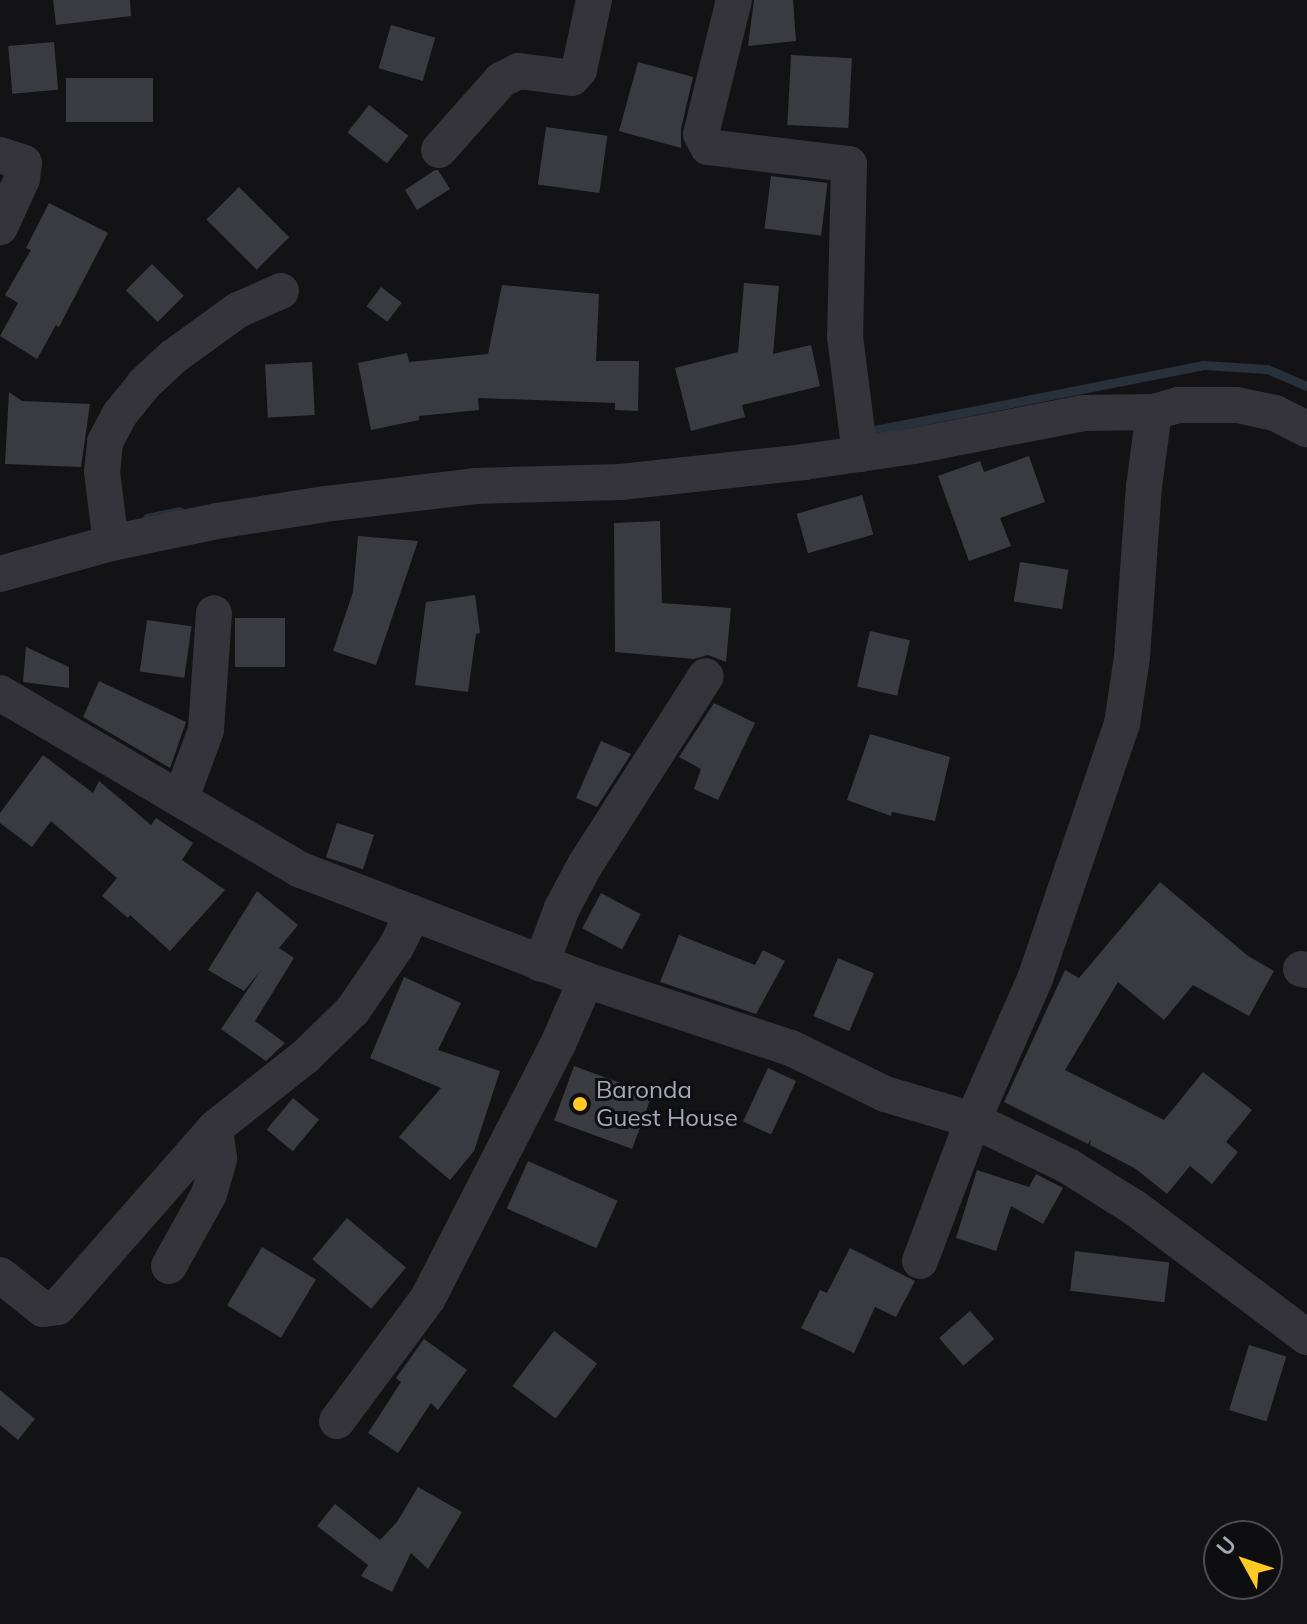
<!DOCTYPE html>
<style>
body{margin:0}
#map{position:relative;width:1307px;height:1624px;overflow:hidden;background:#131315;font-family:Mulish,sans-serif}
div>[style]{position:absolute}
.stream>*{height:9px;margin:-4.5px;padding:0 4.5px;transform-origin:4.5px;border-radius:4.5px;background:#28303a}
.building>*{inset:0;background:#3a3b40;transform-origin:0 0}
.minor>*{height:36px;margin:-18px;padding:0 18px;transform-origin:18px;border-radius:18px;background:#34343a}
.dots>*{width:22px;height:22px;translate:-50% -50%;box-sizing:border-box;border:4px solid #0e0e10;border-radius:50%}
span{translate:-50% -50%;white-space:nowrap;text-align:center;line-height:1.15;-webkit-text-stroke:6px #0e0e10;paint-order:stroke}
.poi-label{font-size:24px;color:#a4a8b7}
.left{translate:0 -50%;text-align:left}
.north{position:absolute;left:1203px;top:1520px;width:80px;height:80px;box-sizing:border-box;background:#0e0e10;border:2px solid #4a4c53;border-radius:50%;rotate:310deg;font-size:22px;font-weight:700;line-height:32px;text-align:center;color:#a4a8b7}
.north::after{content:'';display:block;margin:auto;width:28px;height:36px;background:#ffca21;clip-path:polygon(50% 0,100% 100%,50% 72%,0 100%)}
</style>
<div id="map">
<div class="stream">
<div style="left:865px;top:432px;width:345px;rotate:-11.2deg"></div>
<div style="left:1203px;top:365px;width:64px;rotate:3.6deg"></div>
<div style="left:1267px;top:369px;width:43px;rotate:23deg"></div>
<div style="left:147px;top:518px;width:33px;rotate:-12deg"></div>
</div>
<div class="building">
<div style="clip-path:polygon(53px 0,130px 0,131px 16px,56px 25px)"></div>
<div style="clip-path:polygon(754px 0,793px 0,796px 41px,748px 46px)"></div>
<div style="left:391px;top:25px;width:46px;height:45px;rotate:16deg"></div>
<div style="left:54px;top:42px;width:48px;height:46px;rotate:85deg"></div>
<div style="left:791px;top:55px;width:61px;height:70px;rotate:3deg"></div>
<div style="clip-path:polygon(638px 62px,693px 77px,681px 129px,681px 148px,619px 131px)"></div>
<div style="left:66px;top:78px;width:87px;height:44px"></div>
<div style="left:369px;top:105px;width:50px;height:35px;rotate:38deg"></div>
<div style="left:546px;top:127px;width:62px;height:58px;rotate:8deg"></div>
<div style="clip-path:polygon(435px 170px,438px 170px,450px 189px,417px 210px,405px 190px)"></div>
<div style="left:771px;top:176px;width:57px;height:53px;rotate:7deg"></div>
<div style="left:239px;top:187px;width:71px;height:46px;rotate:45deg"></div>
<div style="clip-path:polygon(49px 203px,108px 233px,59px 327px,56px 325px,37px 359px,0 336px,18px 303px,5px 295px,31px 250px,26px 248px)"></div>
<div style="left:152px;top:264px;width:45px;height:37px;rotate:45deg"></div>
<div style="clip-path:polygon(744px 283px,779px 286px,773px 354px,811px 345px,820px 386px,742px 405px,745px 417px,691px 431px,675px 368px,738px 352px)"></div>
<div style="clip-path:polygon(502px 285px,599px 294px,596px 361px,639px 361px,638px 411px,615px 410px,615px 403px,478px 398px,479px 410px,419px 416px,419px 420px,371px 430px,358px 363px,407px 353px,409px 362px,488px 354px)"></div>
<div style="left:381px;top:287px;width:26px;height:24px;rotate:37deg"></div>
<div style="left:312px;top:362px;width:53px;height:47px;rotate:87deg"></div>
<div style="clip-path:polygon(9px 392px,22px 401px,90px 404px,81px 467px,5px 464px)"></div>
<div style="clip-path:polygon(1029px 456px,1045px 502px,1000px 518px,1011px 546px,969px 561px,938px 476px,980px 461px,984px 472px)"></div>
<div style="left:862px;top:495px;width:41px;height:68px;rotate:74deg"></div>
<div style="clip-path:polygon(660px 521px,662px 603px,731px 608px,726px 662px,708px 655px,694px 659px,615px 652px,614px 523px)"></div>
<div style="clip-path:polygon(358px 536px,418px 541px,376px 665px,333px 651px,353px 592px)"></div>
<div style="left:1020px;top:562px;width:49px;height:40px;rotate:9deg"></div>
<div style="clip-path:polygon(475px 595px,480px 633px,476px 634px,468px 692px,415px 685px,426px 602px)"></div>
<div style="left:235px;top:618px;width:50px;height:49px"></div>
<div style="left:147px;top:620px;width:45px;height:52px;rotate:8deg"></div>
<div style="left:870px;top:631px;width:41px;height:57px;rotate:13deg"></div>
<div style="clip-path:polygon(26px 647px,69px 667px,69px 688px,23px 682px)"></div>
<div style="clip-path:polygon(99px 681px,186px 722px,170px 768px,83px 717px)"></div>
<div style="clip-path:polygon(714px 703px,755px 723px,718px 800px,694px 789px,701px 769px,679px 757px)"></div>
<div style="clip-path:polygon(870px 734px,950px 757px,935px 821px,892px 812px,891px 816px,847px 800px)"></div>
<div style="clip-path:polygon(601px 741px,631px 754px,597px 807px,576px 798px)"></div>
<div style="clip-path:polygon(43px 755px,93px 793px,99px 781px,151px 825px,156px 818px,193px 843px,182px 860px,225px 890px,170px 951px,130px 915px,128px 918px,102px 896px,117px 878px,51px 821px,32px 847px,0 823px,0 813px)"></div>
<div style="left:337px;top:823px;width:39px;height:36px;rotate:18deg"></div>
<div style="clip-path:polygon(1160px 882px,1248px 956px,1274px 971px,1249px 1016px,1193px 985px,1164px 1020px,1118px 982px,1065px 1070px,1164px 1120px,1203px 1072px,1252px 1110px,1226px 1142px,1238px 1152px,1212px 1184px,1190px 1166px,1167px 1194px,1136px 1169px,1090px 1145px,1091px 1139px,1088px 1144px,1004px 1102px,1065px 970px,1079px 978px)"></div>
<div style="clip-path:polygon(257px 891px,298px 925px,279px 948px,294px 958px,255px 1021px,285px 1043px,266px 1061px,221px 1029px,261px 970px,244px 991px,208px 970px)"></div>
<div style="left:601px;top:893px;width:45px;height:40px;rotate:28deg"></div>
<div style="clip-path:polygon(679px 935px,755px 965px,763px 950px,785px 961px,756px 1014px,660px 982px)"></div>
<div style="left:838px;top:958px;width:39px;height:63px;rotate:23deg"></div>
<div style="clip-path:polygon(404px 977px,461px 1003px,438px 1050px,500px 1071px,474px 1151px,450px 1180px,399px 1137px,441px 1088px,370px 1058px)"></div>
<div style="left:574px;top:1066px;width:83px;height:58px;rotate:20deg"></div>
<div style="left:768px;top:1068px;width:31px;height:59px;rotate:25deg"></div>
<div style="left:293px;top:1098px;width:34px;height:41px;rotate:40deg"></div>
<div style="left:528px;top:1161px;width:98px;height:52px;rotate:24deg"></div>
<div style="clip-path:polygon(977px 1170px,1029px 1187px,1036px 1174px,1063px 1188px,1043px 1224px,1011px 1206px,996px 1251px,956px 1238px)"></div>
<div style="left:347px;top:1218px;width:77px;height:54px;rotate:40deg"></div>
<div style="left:262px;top:1247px;width:63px;height:68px;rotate:31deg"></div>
<div style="clip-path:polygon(850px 1248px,915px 1281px,896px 1317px,875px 1307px,854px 1353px,801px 1328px,820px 1290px,827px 1293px)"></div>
<div style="left:1075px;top:1251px;width:95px;height:40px;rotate:7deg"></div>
<div style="left:970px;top:1311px;width:37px;height:41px;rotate:49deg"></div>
<div style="left:554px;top:1331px;width:54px;height:69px;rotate:37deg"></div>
<div style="clip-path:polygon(424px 1339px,467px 1370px,438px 1410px,431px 1403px,398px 1453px,368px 1433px,401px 1382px,396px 1378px)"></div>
<div style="left:1249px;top:1345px;width:39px;height:68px;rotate:17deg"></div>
<div style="clip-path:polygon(0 1390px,35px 1419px,18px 1440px,0 1425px)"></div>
<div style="clip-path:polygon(418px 1487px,462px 1512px,428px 1569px,411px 1553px,392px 1592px,361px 1576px,368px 1565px,317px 1526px,335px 1504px,380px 1540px,397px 1522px)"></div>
</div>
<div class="minor">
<div style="left:734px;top:0;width:138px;rotate:103.8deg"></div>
<div style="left:701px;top:134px;width:15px;rotate:62deg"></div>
<div style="left:708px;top:147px;width:142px;rotate:6.9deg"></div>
<div style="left:849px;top:164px;width:173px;rotate:91.3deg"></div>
<div style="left:845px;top:337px;width:118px;rotate:82.7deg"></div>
<div style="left:439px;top:150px;width:94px;rotate:-48.5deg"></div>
<div style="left:501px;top:80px;width:20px;rotate:-27deg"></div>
<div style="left:519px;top:71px;width:53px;rotate:7.5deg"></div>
<div style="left:572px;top:78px;width:11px;rotate:-49deg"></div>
<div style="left:579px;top:70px;width:72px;rotate:-77.9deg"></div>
<div style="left:0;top:155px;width:25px;rotate:18deg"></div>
<div style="left:24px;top:163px;width:16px;rotate:97deg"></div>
<div style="left:22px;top:179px;width:53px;rotate:114.6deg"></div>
<div style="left:111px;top:543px;width:72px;rotate:-97.2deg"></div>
<div style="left:102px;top:472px;width:30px;rotate:-84deg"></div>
<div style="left:105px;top:442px;width:32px;rotate:-62deg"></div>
<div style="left:120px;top:414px;width:38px;rotate:-51deg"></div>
<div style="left:144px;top:384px;width:40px;rotate:-43deg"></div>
<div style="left:173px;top:357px;width:80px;rotate:-35.9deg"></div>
<div style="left:238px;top:310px;width:47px;rotate:-23.8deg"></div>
<div style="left:0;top:574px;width:115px;rotate:-15.6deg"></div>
<div style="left:111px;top:543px;width:108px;rotate:-11.7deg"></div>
<div style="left:217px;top:521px;width:109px;rotate:-8.9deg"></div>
<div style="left:325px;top:504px;width:151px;rotate:-6.8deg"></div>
<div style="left:475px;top:486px;width:146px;rotate:-1.6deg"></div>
<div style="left:621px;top:482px;width:184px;rotate:-6.2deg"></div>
<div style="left:804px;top:462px;width:111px;rotate:-8.3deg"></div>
<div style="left:914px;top:446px;width:173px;rotate:-11deg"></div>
<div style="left:1084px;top:413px;width:70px;rotate:-0.8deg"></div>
<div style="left:0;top:693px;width:349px;rotate:30.5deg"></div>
<div style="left:301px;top:870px;width:305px;rotate:21.1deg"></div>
<div style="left:586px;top:980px;width:216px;rotate:18.4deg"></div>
<div style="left:791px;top:1048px;width:105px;rotate:26.1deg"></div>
<div style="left:885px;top:1094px;width:92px;rotate:16.5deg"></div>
<div style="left:973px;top:1120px;width:154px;rotate:-66.3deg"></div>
<div style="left:1035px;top:979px;width:269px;rotate:-71.2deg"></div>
<div style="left:1122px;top:724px;width:68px;rotate:-81.5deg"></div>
<div style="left:1132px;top:657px;width:170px;rotate:-86deg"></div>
<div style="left:1144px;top:487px;width:76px;rotate:-82.4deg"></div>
<div style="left:1154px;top:412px;width:25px;rotate:-16deg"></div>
<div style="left:1178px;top:405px;width:59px"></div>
<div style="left:1237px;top:405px;width:39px;rotate:12deg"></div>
<div style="left:1275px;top:413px;width:36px;rotate:27deg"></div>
<div style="left:181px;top:798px;width:72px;rotate:-69.8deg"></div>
<div style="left:206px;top:730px;width:117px;rotate:-86.1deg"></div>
<div style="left:541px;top:964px;width:60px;rotate:-69.4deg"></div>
<div style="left:562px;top:908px;width:49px;rotate:-61.9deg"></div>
<div style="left:585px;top:865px;width:224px;rotate:-57.4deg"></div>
<div style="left:1301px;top:969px;width:6px;rotate:9deg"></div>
<div style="left:920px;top:1261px;width:151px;rotate:-69.4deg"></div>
<div style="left:973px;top:1120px;width:106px;rotate:25.8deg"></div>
<div style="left:1068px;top:1166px;width:79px;rotate:32.1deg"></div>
<div style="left:1135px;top:1208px;width:215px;rotate:36.9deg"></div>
<div style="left:169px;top:1266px;width:82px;rotate:-60.9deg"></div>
<div style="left:209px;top:1194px;width:37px;rotate:-74deg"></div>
<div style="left:219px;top:1158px;width:30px;rotate:-98deg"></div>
<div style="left:215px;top:1128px;width:117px;rotate:-38.4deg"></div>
<div style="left:307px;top:1055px;width:64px;rotate:-44.4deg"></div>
<div style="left:353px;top:1010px;width:76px;rotate:-55.7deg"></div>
<div style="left:396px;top:947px;width:36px;rotate:-63deg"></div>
<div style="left:0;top:1275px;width:55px;rotate:38.3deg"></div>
<div style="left:43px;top:1309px;width:15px;rotate:-8deg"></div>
<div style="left:58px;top:1307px;width:238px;rotate:-48.7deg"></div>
<div style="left:337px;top:1421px;width:153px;rotate:-53.5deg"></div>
<div style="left:428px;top:1298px;width:285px;rotate:-62.9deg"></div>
<div style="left:558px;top:1044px;width:70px;rotate:-66.4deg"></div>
</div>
<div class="dots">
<div style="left:580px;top:1104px;background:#ffca21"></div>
</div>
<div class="poi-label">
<span class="left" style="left:596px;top:1104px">Baronda<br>Guest House</span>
</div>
<div class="north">U</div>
</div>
